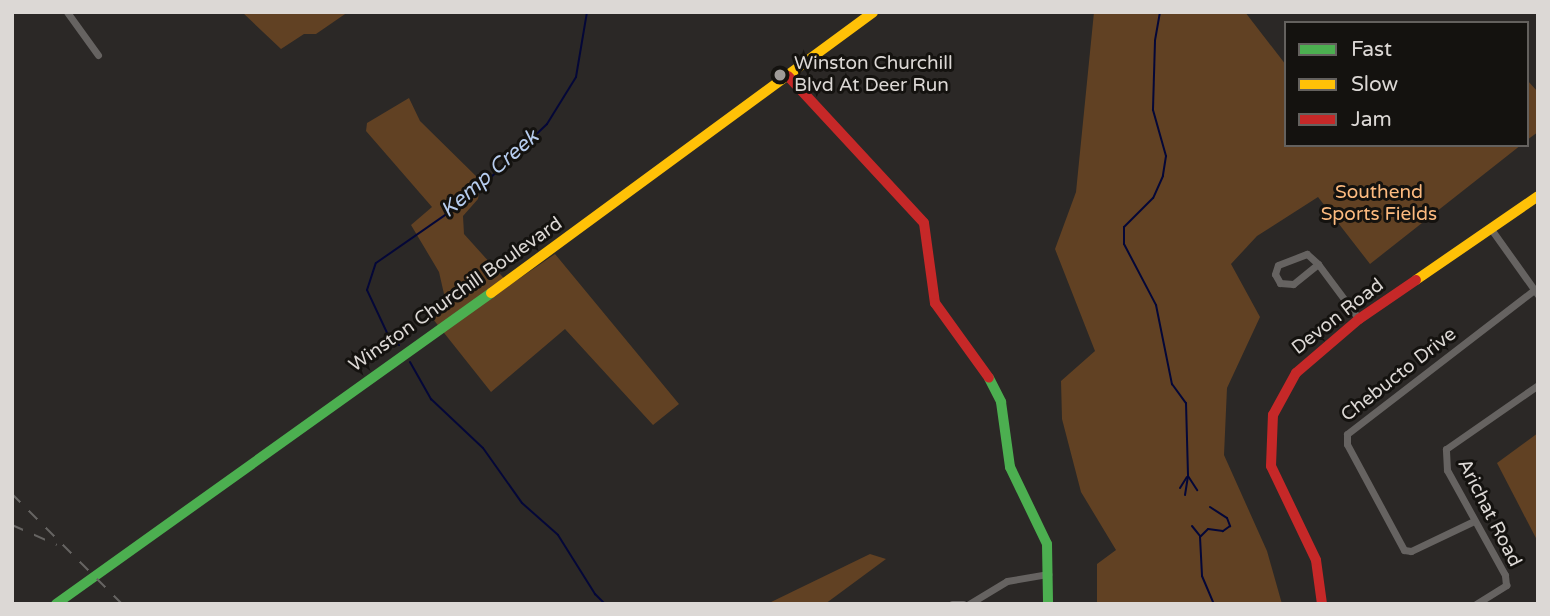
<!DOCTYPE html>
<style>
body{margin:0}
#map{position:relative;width:1550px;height:616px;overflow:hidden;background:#2b2826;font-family:"Varela Round",sans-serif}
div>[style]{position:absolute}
.green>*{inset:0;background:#614123}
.stream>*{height:2px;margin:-1px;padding:0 1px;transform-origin:1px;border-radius:1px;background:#040738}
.street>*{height:7px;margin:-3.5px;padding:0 3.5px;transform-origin:3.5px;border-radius:3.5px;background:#666361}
.fast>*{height:10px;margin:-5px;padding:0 5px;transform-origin:5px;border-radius:5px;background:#4caf50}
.slow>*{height:10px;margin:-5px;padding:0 5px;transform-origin:5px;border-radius:5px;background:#ffc107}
.jam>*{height:10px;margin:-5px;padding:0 5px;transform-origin:5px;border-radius:5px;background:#c62828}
.rail>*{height:2px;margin-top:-1px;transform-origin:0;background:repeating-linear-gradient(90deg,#666462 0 12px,transparent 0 24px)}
.dots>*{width:19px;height:19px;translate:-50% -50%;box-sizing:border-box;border:4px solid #14120f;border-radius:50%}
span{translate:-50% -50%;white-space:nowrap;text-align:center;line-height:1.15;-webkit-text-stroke:6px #14120f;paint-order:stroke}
.poi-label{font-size:19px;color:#dcd8d5}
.left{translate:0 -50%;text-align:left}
.park-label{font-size:19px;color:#fcba7f}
.street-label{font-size:19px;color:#dcd8d5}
.water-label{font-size:21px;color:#b6ccee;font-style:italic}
.frame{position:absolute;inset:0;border:14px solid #dcd8d5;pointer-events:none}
.legend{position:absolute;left:1284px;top:21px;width:245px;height:126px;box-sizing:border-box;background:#14120f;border:2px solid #64615e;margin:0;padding:9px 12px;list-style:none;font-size:21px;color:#dcd8d5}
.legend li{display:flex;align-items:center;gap:14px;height:35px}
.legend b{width:35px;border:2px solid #64615e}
</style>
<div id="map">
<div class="green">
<div style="clip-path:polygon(242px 12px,348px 12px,316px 34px,304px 34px,281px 49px)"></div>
<div style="clip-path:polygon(1094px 12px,1245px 12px,1286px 65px,1286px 145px,1521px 145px,1370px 264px,1318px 197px,1257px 236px,1231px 264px,1260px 317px,1227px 388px,1224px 455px,1267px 551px,1282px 604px,1097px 604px,1097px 564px,1116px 550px,1081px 492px,1062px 419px,1061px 381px,1095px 351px,1055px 249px,1076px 192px)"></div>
<div style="clip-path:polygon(1527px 80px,1538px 92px,1538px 132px,1527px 140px)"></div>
<div style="clip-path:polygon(409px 98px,420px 121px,481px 181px,478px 199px,463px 216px,464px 234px,510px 285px,555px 254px,679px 404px,653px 425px,565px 329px,491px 392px,433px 319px,444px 294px,439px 272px,411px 225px,432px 207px,366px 131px,367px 123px)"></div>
<div style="clip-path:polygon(1538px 433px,1538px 542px,1497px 463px)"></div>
<div style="clip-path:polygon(870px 554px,886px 559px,825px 604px,767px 604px)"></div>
</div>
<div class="stream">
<div style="left:1160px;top:12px;width:29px;rotate:100deg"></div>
<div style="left:1155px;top:41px;width:69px;rotate:91.7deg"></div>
<div style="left:1153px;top:110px;width:48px;rotate:74.2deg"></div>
<div style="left:1166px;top:156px;width:20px;rotate:99deg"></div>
<div style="left:1163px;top:176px;width:24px;rotate:114deg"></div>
<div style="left:1153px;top:198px;width:41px;rotate:135deg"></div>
<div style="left:1124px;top:227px;width:17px;rotate:90deg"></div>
<div style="left:1124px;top:244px;width:69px;rotate:62.3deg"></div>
<div style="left:1156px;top:305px;width:81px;rotate:78.6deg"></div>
<div style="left:1172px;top:384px;width:24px;rotate:54deg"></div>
<div style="left:1186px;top:403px;width:73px;rotate:88.4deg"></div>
<div style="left:1188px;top:476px;width:17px;rotate:57deg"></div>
<div style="left:399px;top:345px;width:13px;rotate:-141deg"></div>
<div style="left:389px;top:337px;width:52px;rotate:-115.1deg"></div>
<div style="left:367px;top:290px;width:28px;rotate:-72deg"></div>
<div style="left:376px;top:263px;width:112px;rotate:-34.8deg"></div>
<div style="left:468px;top:199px;width:109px;rotate:-43.5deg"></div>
<div style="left:547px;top:124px;width:55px;rotate:-58.3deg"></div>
<div style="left:576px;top:77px;width:66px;rotate:-80.4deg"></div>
<div style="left:410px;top:362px;width:43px;rotate:60.4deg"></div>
<div style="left:431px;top:399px;width:71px;rotate:43.3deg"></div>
<div style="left:483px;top:448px;width:67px;rotate:54.7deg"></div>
<div style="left:522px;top:503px;width:48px;rotate:41.6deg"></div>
<div style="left:558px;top:535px;width:70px;rotate:57.9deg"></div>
<div style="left:595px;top:594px;width:14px;rotate:45deg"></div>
<div style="left:1180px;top:488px;width:13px;rotate:-58deg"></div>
<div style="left:1185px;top:495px;width:18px;rotate:-81deg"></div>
<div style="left:1210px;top:507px;width:20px;rotate:33deg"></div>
<div style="left:1227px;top:518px;width:9px;rotate:69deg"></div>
<div style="left:1230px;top:526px;width:9px;rotate:144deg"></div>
<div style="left:1223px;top:531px;width:15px;rotate:-172deg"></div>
<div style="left:1208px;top:529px;width:11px;rotate:135deg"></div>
<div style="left:1200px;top:537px;width:39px;rotate:87deg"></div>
<div style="left:1202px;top:576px;width:30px;rotate:67deg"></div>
<div style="left:1192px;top:526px;width:13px;rotate:51deg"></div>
</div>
<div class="street">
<div style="left:67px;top:12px;width:53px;rotate:54.2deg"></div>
<div style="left:1491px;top:229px;width:81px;rotate:54.5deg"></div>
<div style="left:1318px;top:264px;width:32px;rotate:141deg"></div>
<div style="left:1293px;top:284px;width:13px;rotate:-176deg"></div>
<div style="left:1280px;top:283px;width:10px;rotate:-119deg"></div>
<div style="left:1275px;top:274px;width:9px;rotate:-72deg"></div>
<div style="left:1278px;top:265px;width:31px;rotate:-21deg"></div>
<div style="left:1307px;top:254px;width:15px;rotate:42deg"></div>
<div style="left:1318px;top:264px;width:69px;rotate:53.3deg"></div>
<div style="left:1474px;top:521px;width:70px;rotate:154.5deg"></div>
<div style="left:1411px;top:551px;width:7px;rotate:-172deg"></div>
<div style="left:1404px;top:550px;width:120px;rotate:-118.3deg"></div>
<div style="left:1347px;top:444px;width:10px;rotate:-90deg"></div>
<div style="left:1347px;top:434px;width:235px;rotate:-37.6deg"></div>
<div style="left:952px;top:604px;width:11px"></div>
<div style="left:969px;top:604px;width:44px;rotate:-31.2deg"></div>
<div style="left:1007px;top:581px;width:42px;rotate:-9.7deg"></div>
<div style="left:1476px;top:604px;width:36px;rotate:-32deg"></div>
<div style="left:1506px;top:585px;width:10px;rotate:-96deg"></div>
<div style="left:1505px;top:575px;width:120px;rotate:-118.9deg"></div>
<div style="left:1447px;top:470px;width:21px;rotate:-93deg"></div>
<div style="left:1446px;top:449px;width:112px;rotate:-34.8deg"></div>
</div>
<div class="fast">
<div style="left:989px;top:378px;width:27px;rotate:63deg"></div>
<div style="left:1001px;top:402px;width:66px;rotate:82.1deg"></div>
<div style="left:1010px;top:467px;width:85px;rotate:64.3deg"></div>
<div style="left:1047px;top:544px;width:60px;rotate:89deg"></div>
<div style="left:56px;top:604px;width:535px;rotate:-35.56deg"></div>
</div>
<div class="slow">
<div style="left:1416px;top:280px;width:148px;rotate:-34.5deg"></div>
<div style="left:491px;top:293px;width:474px;rotate:-36.3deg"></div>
</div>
<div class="jam">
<div style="left:788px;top:76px;width:200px;rotate:47.2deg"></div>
<div style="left:924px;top:223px;width:81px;rotate:82.2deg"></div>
<div style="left:935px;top:303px;width:92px;rotate:54.2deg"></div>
<div style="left:1322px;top:604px;width:44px;rotate:-97.8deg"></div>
<div style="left:1316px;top:560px;width:104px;rotate:-115.6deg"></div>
<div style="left:1271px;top:466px;width:51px;rotate:-87.8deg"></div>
<div style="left:1273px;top:415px;width:48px;rotate:-61.3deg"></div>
<div style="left:1296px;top:373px;width:83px;rotate:-40.6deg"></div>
<div style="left:1359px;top:319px;width:69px;rotate:-34.4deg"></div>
</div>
<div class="rail">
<div style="left:12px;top:494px;width:156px;rotate:45deg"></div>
<div style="left:12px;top:525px;width:49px;rotate:24deg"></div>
</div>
<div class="dots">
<div style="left:780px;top:75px;background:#9e9a98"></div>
</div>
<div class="poi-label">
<span class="left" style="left:794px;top:75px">Winston Churchill<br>Blvd At Deer Run</span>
</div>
<div class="park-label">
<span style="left:1379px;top:204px">Southend<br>Sports Fields</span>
</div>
<div class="street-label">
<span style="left:456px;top:295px;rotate:-35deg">Winston Churchill Boulevard</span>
<span style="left:1338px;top:317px;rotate:-38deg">Devon Road</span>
<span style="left:1399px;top:375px;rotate:-38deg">Chebucto Drive</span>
<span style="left:1489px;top:513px;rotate:63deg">Arichat Road</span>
</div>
<div class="water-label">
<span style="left:490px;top:174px;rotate:-41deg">Kemp Creek</span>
</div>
<div class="frame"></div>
<ul class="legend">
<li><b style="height:9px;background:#4caf50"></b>Fast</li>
<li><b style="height:9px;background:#ffc107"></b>Slow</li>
<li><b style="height:9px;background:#c62828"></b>Jam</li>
</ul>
</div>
